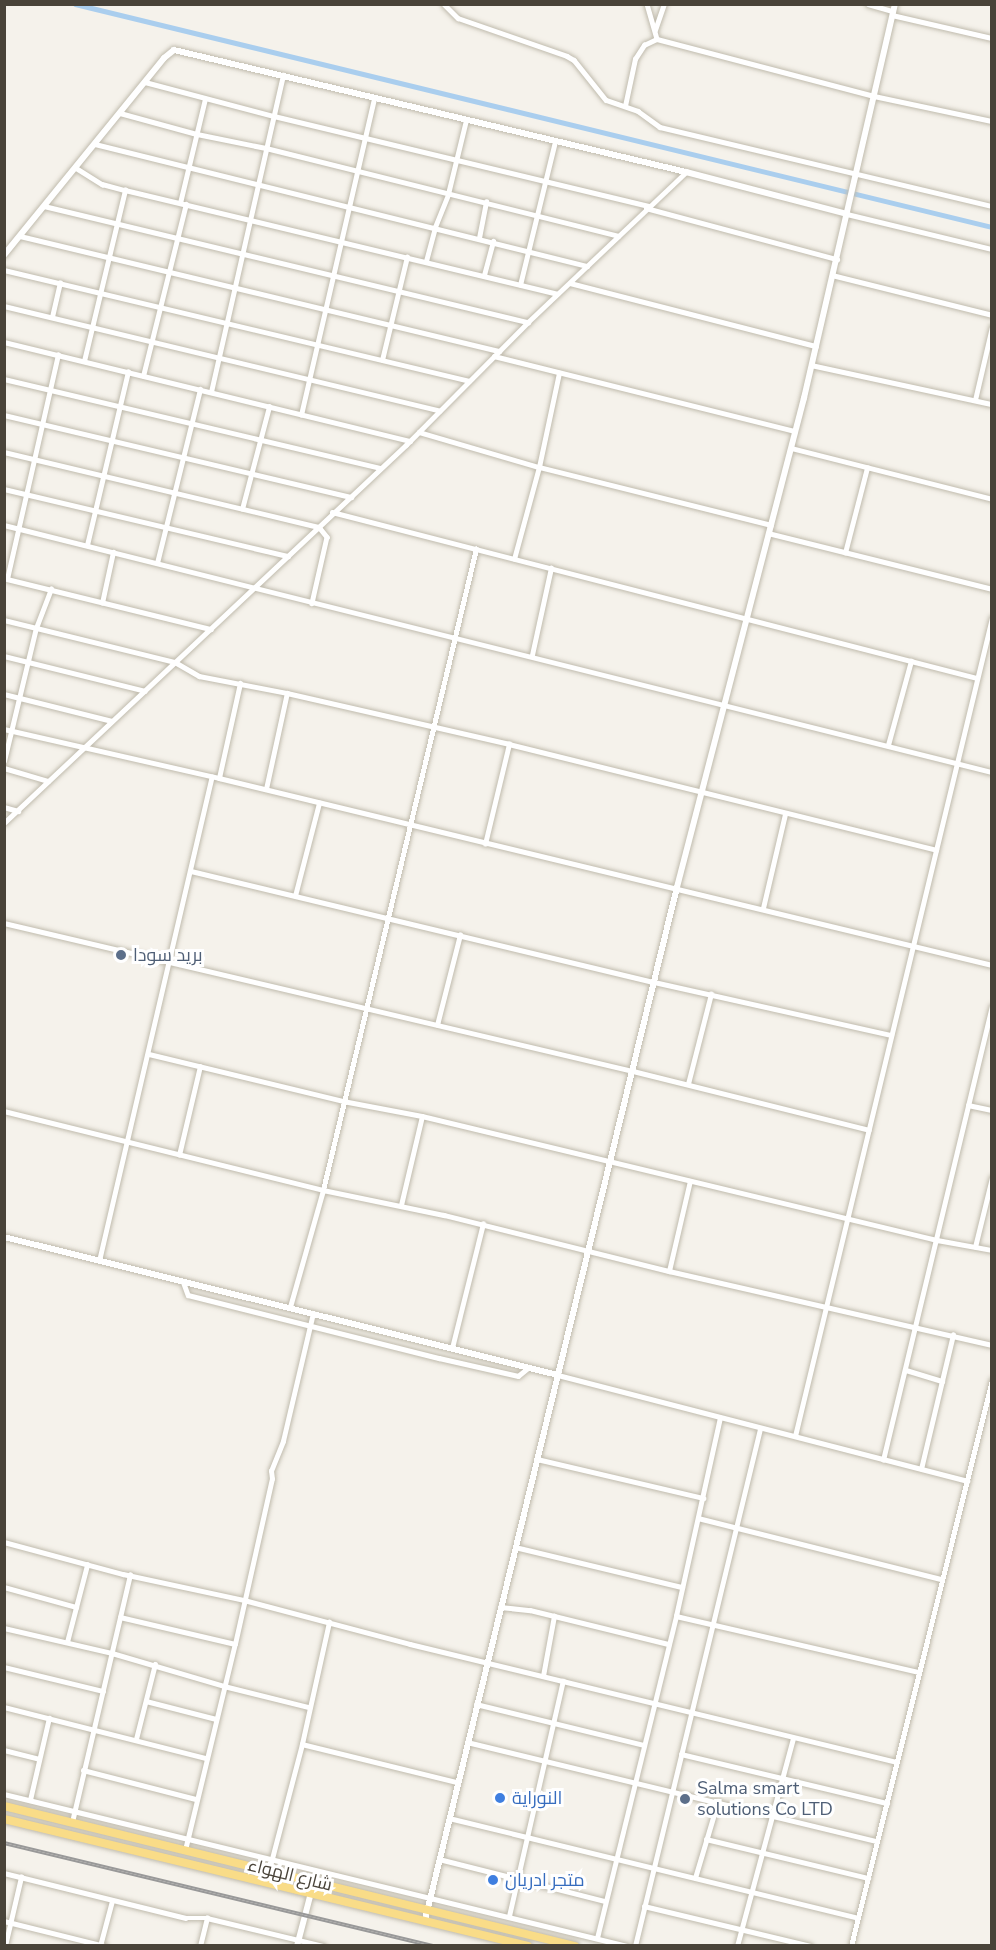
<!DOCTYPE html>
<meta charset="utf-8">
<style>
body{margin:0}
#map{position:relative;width:996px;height:1950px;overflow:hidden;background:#f5f2eb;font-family:"Nunito Sans",Cairo,sans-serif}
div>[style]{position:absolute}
.canal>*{height:5px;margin:-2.5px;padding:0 2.5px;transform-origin:2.5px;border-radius:2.5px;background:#aaceee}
.roads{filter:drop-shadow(0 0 2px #c0bbad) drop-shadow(0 0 2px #c0bbad)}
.minor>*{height:4.5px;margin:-2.25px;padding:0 2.25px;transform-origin:2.25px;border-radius:2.25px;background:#fff}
.tertiary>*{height:6px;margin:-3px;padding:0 3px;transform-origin:3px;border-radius:3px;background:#fff}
.trunk>*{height:8px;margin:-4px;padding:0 4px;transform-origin:4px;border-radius:4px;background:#f9dc88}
.rail>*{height:4px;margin-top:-2px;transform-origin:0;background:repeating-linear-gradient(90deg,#fff 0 4.5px,#999 0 9px);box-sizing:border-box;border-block:2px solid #999}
.dots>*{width:16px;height:16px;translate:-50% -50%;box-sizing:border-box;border:3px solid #fff;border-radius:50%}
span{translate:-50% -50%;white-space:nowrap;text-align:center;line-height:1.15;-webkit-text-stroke:6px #fff;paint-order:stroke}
.service-label{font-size:18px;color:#4e5e75}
.left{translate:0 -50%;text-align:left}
.shop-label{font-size:18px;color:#366cbe}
.street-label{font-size:18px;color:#494339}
.frame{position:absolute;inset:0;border:6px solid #494339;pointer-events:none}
</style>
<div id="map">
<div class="canal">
<div style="left:75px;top:4px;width:944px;rotate:13.67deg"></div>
</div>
<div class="roads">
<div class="minor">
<div style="left:444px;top:4px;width:20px;rotate:45deg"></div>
<div style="left:458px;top:18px;width:115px;rotate:19.2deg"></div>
<div style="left:567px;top:56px;width:8px;rotate:30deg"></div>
<div style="left:574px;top:60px;width:51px;rotate:51.3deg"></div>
<div style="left:606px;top:100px;width:34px;rotate:19deg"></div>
<div style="left:638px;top:111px;width:27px;rotate:36deg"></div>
<div style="left:660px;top:127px;width:341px;rotate:13.4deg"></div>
<div style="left:647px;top:4px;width:36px;rotate:74deg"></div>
<div style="left:868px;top:4px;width:26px;rotate:16deg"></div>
<div style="left:892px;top:15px;width:103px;rotate:13deg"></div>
<div style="left:655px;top:30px;width:28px;rotate:-71deg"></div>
<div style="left:145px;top:82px;width:133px;rotate:14.8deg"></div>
<div style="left:274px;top:116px;width:386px;rotate:13.5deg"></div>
<div style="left:625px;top:106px;width:48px;rotate:-78deg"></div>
<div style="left:635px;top:59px;width:17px;rotate:-57deg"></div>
<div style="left:644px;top:45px;width:14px;rotate:-25deg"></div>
<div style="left:657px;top:39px;width:224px;rotate:14.7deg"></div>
<div style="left:874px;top:96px;width:121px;rotate:12deg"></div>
<div style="left:120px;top:113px;width:80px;rotate:15.3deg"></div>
<div style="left:197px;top:134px;width:70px;rotate:11.5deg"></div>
<div style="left:266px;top:148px;width:363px;rotate:14deg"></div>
<div style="left:95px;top:144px;width:507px;rotate:13.93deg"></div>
<div style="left:76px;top:168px;width:31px;rotate:32deg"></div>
<div style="left:102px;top:184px;width:24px;rotate:15deg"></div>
<div style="left:125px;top:190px;width:444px;rotate:13.5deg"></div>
<div style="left:180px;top:203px;width:107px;rotate:-76.5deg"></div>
<div style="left:44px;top:206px;width:498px;rotate:13.5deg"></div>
<div style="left:646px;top:208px;width:198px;rotate:15deg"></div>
<div style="left:847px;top:214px;width:149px;rotate:13.6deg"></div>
<div style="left:20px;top:236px;width:493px;rotate:13.5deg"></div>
<div style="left:479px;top:238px;width:37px;rotate:-79deg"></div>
<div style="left:426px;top:261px;width:35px;rotate:-75deg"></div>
<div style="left:435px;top:227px;width:35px;rotate:-68deg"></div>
<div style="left:448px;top:194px;width:76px;rotate:-76.3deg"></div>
<div style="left:4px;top:270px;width:478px;rotate:13.4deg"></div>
<div style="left:484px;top:275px;width:35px;rotate:-75deg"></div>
<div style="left:832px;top:275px;width:165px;rotate:14deg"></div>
<div style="left:570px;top:283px;width:254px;rotate:14.4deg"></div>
<div style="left:520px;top:285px;width:148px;rotate:-76.3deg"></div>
<div style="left:4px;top:306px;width:448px;rotate:13.5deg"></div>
<div style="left:52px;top:317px;width:35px;rotate:-77deg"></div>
<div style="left:4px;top:342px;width:418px;rotate:13.7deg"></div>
<div style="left:494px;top:356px;width:310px;rotate:14deg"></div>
<div style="left:382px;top:360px;width:106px;rotate:-76.4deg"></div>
<div style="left:84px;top:361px;width:176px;rotate:-76.5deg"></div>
<div style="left:811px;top:365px;width:185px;rotate:12.2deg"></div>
<div style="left:143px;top:376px;width:177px;rotate:-76deg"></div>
<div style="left:4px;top:379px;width:387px;rotate:13.3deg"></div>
<div style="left:211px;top:392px;width:325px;rotate:-77.2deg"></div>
<div style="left:975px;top:400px;width:75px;rotate:-76.9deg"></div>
<div style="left:4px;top:415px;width:357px;rotate:13.3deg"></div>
<div style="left:301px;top:415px;width:325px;rotate:-77deg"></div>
<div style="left:419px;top:432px;width:125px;rotate:16.3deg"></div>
<div style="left:539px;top:467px;width:239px;rotate:14deg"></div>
<div style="left:791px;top:448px;width:207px;rotate:14.2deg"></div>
<div style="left:4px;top:452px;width:324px;rotate:13.4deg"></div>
<div style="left:319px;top:527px;width:13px;rotate:51deg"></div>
<div style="left:327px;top:537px;width:68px;rotate:102.8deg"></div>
<div style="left:4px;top:489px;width:292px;rotate:13.3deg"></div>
<div style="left:242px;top:509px;width:106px;rotate:-75.2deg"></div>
<div style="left:332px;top:512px;width:666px;rotate:14.43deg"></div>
<div style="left:4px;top:525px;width:1018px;rotate:14.04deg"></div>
<div style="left:768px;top:533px;width:231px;rotate:14deg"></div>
<div style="left:87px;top:545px;width:178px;rotate:-76.7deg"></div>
<div style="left:845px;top:553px;width:88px;rotate:-75.5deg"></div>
<div style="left:514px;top:559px;width:95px;rotate:-74.8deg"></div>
<div style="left:539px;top:467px;width:96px;rotate:-78deg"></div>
<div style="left:157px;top:563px;width:179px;rotate:-76.1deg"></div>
<div style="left:7px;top:579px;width:230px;rotate:-77.2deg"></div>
<div style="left:7px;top:579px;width:210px;rotate:13.8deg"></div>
<div style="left:102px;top:603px;width:52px;rotate:-77.8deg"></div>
<div style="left:4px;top:620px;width:176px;rotate:13.8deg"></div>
<div style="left:175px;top:662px;width:28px;rotate:30deg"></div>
<div style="left:199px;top:676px;width:90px;rotate:10.9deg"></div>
<div style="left:287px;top:693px;width:228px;rotate:12.9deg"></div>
<div style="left:509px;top:744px;width:440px;rotate:13.9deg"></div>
<div style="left:532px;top:655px;width:89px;rotate:-77.7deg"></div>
<div style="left:4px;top:656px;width:145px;rotate:13.9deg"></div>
<div style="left:4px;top:694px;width:111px;rotate:14deg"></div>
<div style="left:4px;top:729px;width:221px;rotate:12.8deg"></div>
<div style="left:219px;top:778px;width:795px;rotate:13.6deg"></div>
<div style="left:888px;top:745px;width:87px;rotate:-74.7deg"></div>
<div style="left:4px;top:761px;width:137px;rotate:-76.5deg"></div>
<div style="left:36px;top:628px;width:42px;rotate:-69deg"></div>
<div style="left:4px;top:768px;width:46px;rotate:16.5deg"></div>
<div style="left:219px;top:778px;width:97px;rotate:-77.5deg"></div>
<div style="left:266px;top:789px;width:98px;rotate:-77.7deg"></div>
<div style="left:4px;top:807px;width:15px;rotate:16deg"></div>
<div style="left:4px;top:823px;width:552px;rotate:-43.24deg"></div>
<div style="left:406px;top:445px;width:173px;rotate:-45.2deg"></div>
<div style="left:528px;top:322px;width:218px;rotate:-43.5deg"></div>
<div style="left:485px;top:844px;width:103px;rotate:-76.5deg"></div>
<div style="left:191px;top:871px;width:476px;rotate:13.5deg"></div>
<div style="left:654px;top:982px;width:243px;rotate:12.6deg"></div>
<div style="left:295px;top:896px;width:96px;rotate:-75.5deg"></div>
<div style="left:763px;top:908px;width:97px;rotate:-76.8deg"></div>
<div style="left:4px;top:923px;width:646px;rotate:13.24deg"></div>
<div style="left:633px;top:1071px;width:243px;rotate:14deg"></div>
<div style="left:437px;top:1025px;width:93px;rotate:-75.7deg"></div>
<div style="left:149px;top:1054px;width:200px;rotate:13.6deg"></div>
<div style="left:343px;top:1101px;width:80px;rotate:10.8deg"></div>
<div style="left:422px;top:1116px;width:530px;rotate:13.54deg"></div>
<div style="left:937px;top:1240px;width:56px;rotate:10.3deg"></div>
<div style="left:688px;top:1084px;width:93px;rotate:-75.7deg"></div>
<div style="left:968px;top:1105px;width:25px;rotate:12deg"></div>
<div style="left:4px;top:1111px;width:329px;rotate:13.9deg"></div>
<div style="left:323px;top:1190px;width:124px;rotate:11.7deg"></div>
<div style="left:444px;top:1215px;width:232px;rotate:14deg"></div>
<div style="left:669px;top:1271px;width:331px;rotate:12.9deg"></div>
<div style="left:179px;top:1155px;width:91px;rotate:-76.7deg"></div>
<div style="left:401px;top:1205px;width:91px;rotate:-76.7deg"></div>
<div style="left:975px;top:1247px;width:71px;rotate:-76.2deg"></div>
<div style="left:99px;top:1261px;width:497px;rotate:-76.9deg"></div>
<div style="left:669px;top:1271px;width:92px;rotate:-76.9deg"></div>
<div style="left:183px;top:1281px;width:15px;rotate:70deg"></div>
<div style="left:188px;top:1295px;width:259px;rotate:14.1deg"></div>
<div style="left:439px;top:1358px;width:81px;rotate:12.8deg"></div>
<div style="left:518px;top:1376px;width:14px;rotate:-39deg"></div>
<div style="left:290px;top:1307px;width:122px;rotate:-74.2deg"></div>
<div style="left:323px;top:1190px;width:659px;rotate:-76.58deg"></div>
<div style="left:452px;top:1348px;width:128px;rotate:-76deg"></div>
<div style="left:906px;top:1370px;width:38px;rotate:17deg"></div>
<div style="left:558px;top:1375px;width:423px;rotate:14.5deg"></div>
<div style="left:795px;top:1436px;width:841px;rotate:-76.46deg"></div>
<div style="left:537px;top:1459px;width:171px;rotate:13.2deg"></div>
<div style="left:883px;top:1460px;width:466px;rotate:-76.5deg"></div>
<div style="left:921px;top:1469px;width:138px;rotate:-76.6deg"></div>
<div style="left:698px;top:1518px;width:251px;rotate:14.1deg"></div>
<div style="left:4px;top:1542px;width:123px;rotate:15.1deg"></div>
<div style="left:123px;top:1574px;width:124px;rotate:12.1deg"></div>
<div style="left:244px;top:1600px;width:172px;rotate:14.8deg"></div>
<div style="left:410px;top:1644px;width:501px;rotate:13.62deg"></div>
<div style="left:515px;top:1547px;width:172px;rotate:13.5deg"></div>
<div style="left:4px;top:1587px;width:75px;rotate:15.5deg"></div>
<div style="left:500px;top:1607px;width:30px;rotate:6deg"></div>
<div style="left:530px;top:1610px;width:142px;rotate:13.8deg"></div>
<div style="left:676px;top:1616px;width:248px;rotate:13deg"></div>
<div style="left:120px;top:1617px;width:118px;rotate:13.2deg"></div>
<div style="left:4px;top:1628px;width:111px;rotate:13deg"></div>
<div style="left:112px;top:1653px;width:117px;rotate:16.4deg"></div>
<div style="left:224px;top:1686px;width:87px;rotate:14deg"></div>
<div style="left:67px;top:1642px;width:80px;rotate:-75.4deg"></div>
<div style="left:4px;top:1667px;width:102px;rotate:13.6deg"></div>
<div style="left:543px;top:1676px;width:61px;rotate:-79.6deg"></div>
<div style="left:146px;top:1701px;width:72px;rotate:14.4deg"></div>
<div style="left:476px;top:1704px;width:173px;rotate:13.7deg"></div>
<div style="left:4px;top:1707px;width:208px;rotate:14.2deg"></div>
<div style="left:136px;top:1739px;width:77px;rotate:-75.8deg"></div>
<div style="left:467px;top:1742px;width:422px;rotate:13.6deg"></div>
<div style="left:302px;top:1744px;width:160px;rotate:13.8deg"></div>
<div style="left:4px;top:1750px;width:36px;rotate:14deg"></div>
<div style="left:681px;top:1754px;width:212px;rotate:13.4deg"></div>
<div style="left:83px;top:1770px;width:117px;rotate:14.4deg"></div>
<div style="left:4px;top:1794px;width:641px;rotate:13.71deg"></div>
<div style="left:30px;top:1800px;width:84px;rotate:-77deg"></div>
<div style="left:449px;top:1818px;width:421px;rotate:13.7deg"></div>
<div style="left:72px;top:1822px;width:254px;rotate:-76.8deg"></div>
<div style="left:706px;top:1839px;width:167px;rotate:13.5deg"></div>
<div style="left:185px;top:1850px;width:212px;rotate:-76.4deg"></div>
<div style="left:235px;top:1644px;width:169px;rotate:-77.4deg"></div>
<div style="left:272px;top:1479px;width:8px;rotate:-97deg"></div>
<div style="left:271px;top:1471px;width:32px;rotate:-68deg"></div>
<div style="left:283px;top:1441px;width:131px;rotate:-76.8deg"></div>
<div style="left:439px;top:1859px;width:171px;rotate:14.2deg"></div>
<div style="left:269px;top:1870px;width:130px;rotate:-75.3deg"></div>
<div style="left:302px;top:1744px;width:125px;rotate:-77.5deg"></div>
<div style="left:4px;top:1873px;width:187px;rotate:13.9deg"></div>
<div style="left:186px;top:1918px;width:21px"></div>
<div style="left:207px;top:1918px;width:120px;rotate:13.5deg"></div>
<div style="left:695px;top:1878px;width:80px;rotate:-73.4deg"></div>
<div style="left:644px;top:1906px;width:171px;rotate:13.5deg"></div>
<div style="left:509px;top:1916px;width:241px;rotate:-77.1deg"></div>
<div style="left:4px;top:1921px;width:104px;rotate:13.9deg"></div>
<div style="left:597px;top:1938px;width:332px;rotate:-76.2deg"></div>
<div style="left:676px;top:1616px;width:203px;rotate:-77.5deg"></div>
<div style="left:5px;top:1946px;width:71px;rotate:-76.9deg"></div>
<div style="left:100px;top:1946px;width:47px;rotate:-75.1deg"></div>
<div style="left:200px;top:1946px;width:29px;rotate:-76deg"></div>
<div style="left:635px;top:1946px;width:532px;rotate:-76.41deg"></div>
<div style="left:737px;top:1946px;width:215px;rotate:-74.9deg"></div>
<div style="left:851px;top:1946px;width:583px;rotate:-76.01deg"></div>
</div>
<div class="tertiary">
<div style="left:4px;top:255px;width:254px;rotate:-50.9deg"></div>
<div style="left:164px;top:58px;width:13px;rotate:-39deg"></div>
<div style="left:174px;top:50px;width:526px;rotate:13.4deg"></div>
<div style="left:686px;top:172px;width:166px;rotate:14.6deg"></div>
<div style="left:4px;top:1237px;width:571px;rotate:13.99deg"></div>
<div style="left:425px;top:1920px;width:1063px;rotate:-76.29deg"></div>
<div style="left:677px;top:887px;width:505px;rotate:-75.44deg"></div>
<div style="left:804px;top:398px;width:404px;rotate:-77deg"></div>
<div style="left:297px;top:1946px;width:67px;rotate:-75.3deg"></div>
</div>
<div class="trunk">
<div style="left:4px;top:1806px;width:588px;rotate:13.78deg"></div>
<div style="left:4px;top:1819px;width:539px;rotate:13.62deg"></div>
</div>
</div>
<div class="rail">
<div style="left:4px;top:1843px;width:442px;rotate:13.5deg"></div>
</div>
<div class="dots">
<div style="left:121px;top:955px;background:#5c6f8a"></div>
<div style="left:500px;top:1798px;background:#3f7fe0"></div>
<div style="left:685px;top:1799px;background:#5c6f8a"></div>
<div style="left:493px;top:1880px;background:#3f7fe0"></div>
</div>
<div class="service-label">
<span class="left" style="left:133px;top:955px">بريد سودا</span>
<span class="left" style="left:697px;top:1799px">Salma smart<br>solutions Co LTD</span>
</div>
<div class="shop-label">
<span class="left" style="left:512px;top:1798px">النوراية</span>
<span class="left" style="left:505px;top:1880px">متجر ادريان</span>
</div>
<div class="street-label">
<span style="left:290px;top:1875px;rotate:14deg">شارع الهواء</span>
</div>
<div class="frame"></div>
</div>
